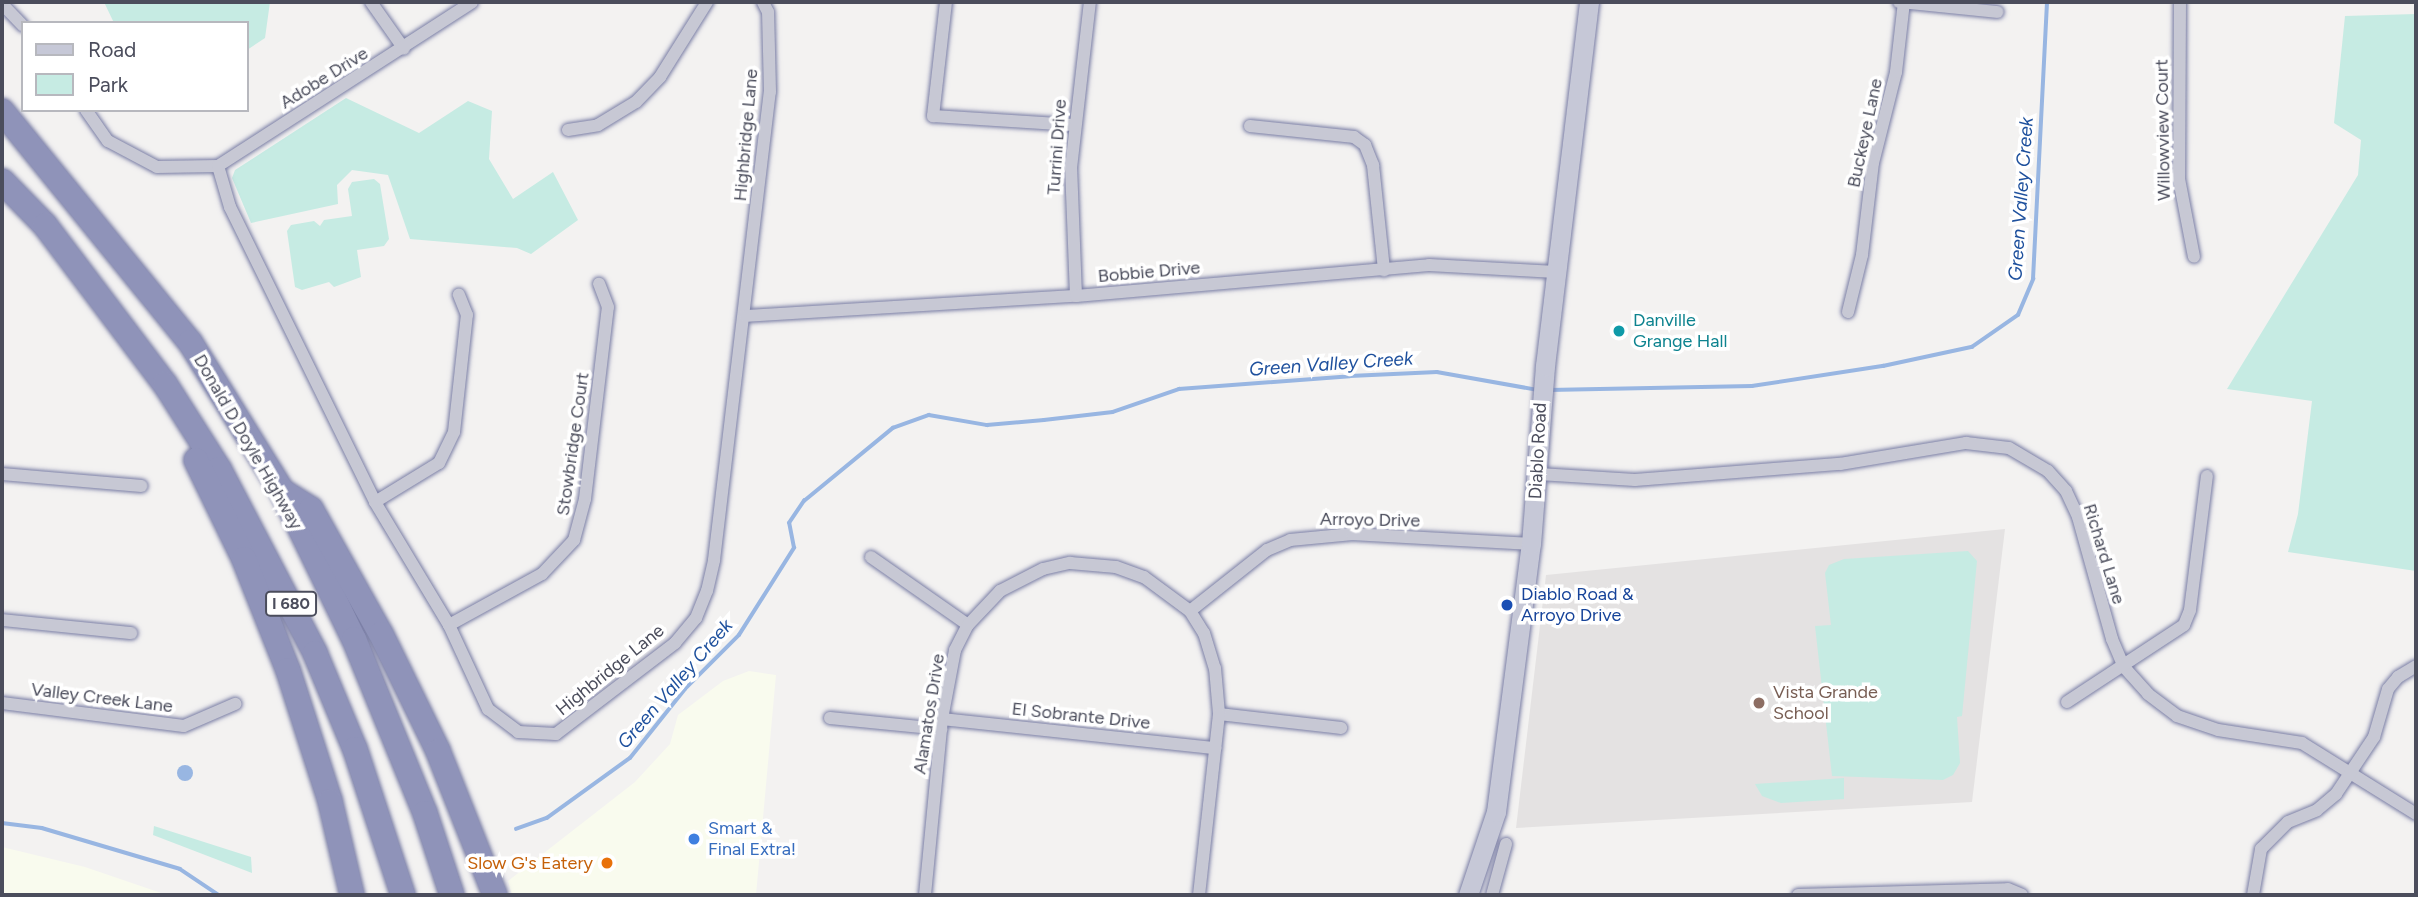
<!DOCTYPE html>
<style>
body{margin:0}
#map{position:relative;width:2418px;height:897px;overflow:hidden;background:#f3f2f1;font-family:Figtree,sans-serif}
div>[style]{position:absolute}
.commercial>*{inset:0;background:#f9fbee}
.education>*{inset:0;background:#e4e2e2}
.green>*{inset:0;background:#c6ebe3}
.water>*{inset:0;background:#98b6e2}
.round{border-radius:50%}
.stream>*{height:3.5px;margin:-1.75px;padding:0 1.75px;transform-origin:1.75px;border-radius:1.75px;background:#98b6e2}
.roads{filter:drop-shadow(0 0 2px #7a7ea5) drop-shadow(0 0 2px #7a7ea5)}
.street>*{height:12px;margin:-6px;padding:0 6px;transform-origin:6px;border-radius:6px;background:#c7c8d4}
.secondary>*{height:19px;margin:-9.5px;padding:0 9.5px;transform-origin:9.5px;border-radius:9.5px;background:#c6c8d7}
.highway>*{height:24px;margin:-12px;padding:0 12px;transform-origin:12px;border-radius:12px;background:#8f93b9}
.dots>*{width:19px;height:19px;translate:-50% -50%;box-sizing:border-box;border:4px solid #fff;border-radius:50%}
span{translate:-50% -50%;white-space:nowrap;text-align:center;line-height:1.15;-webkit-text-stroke:7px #fff;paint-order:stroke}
.shield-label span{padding:2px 5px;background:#fff;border:2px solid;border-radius:5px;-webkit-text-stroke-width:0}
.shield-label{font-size:16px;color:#4b4d5c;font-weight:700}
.street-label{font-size:18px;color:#4b4d5c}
.culture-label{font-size:18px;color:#0d838f}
.left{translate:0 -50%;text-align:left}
.transit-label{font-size:18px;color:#164399}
.education-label{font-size:18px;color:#785e54}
.shop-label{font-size:18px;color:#366cbe}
.food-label{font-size:18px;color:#c56008}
.right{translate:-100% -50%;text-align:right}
.water-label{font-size:19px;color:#1e509d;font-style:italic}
.frame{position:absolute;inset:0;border:4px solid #4b4d5c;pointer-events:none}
.legend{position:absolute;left:21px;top:21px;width:228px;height:91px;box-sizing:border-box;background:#fff;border:2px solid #b7b8be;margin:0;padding:9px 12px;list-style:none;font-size:21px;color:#4b4d5c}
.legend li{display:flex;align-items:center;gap:14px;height:35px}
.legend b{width:35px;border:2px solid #b7b8be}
</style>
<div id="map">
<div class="commercial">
<div style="clip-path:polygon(749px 671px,776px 675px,756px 895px,512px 895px,508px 881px,635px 782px,670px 744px,678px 715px,723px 681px)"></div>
<div style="clip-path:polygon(2px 847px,85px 867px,167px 895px,2px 895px)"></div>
</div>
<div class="education">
<div style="clip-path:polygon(2005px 529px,1972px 802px,1516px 828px,1546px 575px)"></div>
</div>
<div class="green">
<div style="clip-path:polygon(104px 2px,270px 2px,265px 38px,247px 50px,247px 23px,114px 23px)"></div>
<div style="clip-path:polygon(2416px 14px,2416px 571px,2288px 552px,2298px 514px,2312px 401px,2227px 389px,2358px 175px,2361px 140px,2334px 123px,2345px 16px)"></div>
<div style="clip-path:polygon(346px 98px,419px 133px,468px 101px,492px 111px,489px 159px,513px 199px,553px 172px,578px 220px,531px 254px,517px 248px,410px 239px,388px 175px,352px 170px,337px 185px,338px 204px,251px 223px,232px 178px,235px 170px)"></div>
<div style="clip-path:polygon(374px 179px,380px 184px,389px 239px,384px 246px,357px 250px,361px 277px,334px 287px,329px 282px,302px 290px,295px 287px,287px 231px,291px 225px,314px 221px,320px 226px,324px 220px,352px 216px,348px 189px,352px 182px)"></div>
<div style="clip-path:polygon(1968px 551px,1977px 561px,1962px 716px,1957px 717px,1960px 763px,1953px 775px,1943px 780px,1832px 776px,1815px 626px,1831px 625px,1825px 573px,1829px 565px,1844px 559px)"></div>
<div style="clip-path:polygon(1844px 778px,1844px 799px,1781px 803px,1762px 796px,1755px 784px)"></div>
<div style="clip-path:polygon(154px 826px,251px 857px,252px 873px,153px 835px)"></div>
</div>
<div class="water">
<div class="round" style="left:177px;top:765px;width:16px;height:16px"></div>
</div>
<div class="stream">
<div style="left:1549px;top:390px;width:203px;rotate:-1.1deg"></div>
<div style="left:1752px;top:386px;width:133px;rotate:-8.7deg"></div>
<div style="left:1883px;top:366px;width:91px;rotate:-12.1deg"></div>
<div style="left:1972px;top:347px;width:56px;rotate:-34.8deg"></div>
<div style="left:2018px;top:315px;width:39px;rotate:-67deg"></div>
<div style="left:2033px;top:279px;width:277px;rotate:-87.1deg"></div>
<div style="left:2px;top:823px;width:40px;rotate:7.1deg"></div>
<div style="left:42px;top:828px;width:144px;rotate:16.5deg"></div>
<div style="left:180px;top:869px;width:47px;rotate:33.7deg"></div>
<div style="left:516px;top:829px;width:33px;rotate:-20deg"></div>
<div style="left:547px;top:818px;width:102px;rotate:-35.9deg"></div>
<div style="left:630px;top:758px;width:88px;rotate:-51.4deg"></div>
<div style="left:685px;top:689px;width:76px;rotate:-45deg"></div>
<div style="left:739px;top:635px;width:103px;rotate:-57.7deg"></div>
<div style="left:794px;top:548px;width:25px;rotate:-101deg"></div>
<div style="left:789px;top:523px;width:27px;rotate:-56deg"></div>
<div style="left:804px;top:501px;width:115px;rotate:-39.4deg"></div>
<div style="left:893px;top:428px;width:38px;rotate:-20deg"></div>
<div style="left:929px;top:415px;width:59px;rotate:9.8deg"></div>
<div style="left:987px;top:425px;width:57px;rotate:-5deg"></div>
<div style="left:1044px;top:420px;width:69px;rotate:-6.6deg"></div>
<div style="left:1113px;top:412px;width:70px;rotate:-19.2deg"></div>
<div style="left:1179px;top:389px;width:171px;rotate:-4.3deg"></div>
<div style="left:1350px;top:376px;width:87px;rotate:-2.6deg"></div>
<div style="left:1437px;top:372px;width:103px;rotate:10.1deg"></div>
</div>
<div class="roads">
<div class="street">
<div style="left:371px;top:2px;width:57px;rotate:54.9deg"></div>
<div style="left:946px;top:2px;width:115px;rotate:96.5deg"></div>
<div style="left:933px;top:116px;width:141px;rotate:3.7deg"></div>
<div style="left:1899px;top:2px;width:99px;rotate:5.8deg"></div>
<div style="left:2180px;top:2px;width:177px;rotate:90.3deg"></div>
<div style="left:2179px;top:179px;width:79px;rotate:79.1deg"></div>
<div style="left:2px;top:4px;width:30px;rotate:46deg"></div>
<div style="left:86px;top:110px;width:38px;rotate:55deg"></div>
<div style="left:108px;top:141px;width:55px;rotate:28deg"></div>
<div style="left:157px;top:167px;width:61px;rotate:-0.9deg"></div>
<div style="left:218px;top:166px;width:302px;rotate:-32.8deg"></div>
<div style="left:1250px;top:126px;width:105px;rotate:6deg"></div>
<div style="left:1354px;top:137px;width:14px;rotate:36deg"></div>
<div style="left:1365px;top:145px;width:22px;rotate:68deg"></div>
<div style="left:1373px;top:165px;width:106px;rotate:84deg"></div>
<div style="left:568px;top:130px;width:30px;rotate:-9deg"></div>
<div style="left:598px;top:125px;width:44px;rotate:-31.2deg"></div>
<div style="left:636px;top:102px;width:35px;rotate:-46deg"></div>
<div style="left:660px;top:77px;width:89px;rotate:-57.9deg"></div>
<div style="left:218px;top:166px;width:43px;rotate:73.7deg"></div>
<div style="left:230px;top:207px;width:329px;rotate:63.8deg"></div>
<div style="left:375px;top:502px;width:144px;rotate:59deg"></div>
<div style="left:449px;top:625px;width:93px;rotate:65.1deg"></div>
<div style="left:488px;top:709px;width:38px;rotate:37deg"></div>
<div style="left:518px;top:732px;width:38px;rotate:3deg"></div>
<div style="left:556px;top:734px;width:150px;rotate:-37.4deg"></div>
<div style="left:675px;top:643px;width:33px;rotate:-50deg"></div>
<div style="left:696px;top:618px;width:29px;rotate:-68deg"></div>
<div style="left:707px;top:591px;width:32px;rotate:-77deg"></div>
<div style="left:714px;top:560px;width:471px;rotate:-83.2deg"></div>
<div style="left:770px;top:92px;width:80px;rotate:-91.4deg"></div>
<div style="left:768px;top:12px;width:11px;rotate:-117deg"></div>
<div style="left:1076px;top:296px;width:128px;rotate:-92.2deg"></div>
<div style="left:1071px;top:168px;width:167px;rotate:-83.5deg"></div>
<div style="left:1848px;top:312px;width:59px;rotate:-76.2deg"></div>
<div style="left:1862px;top:255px;width:93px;rotate:-83.2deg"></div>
<div style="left:1873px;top:163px;width:94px;rotate:-75.8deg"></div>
<div style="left:1896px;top:72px;width:70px;rotate:-83.5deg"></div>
<div style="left:745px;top:316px;width:332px;rotate:-3.5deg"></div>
<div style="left:1076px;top:296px;width:354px;rotate:-5deg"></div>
<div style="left:1429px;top:265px;width:127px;rotate:3.2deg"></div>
<div style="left:2px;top:474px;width:140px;rotate:4.9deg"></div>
<div style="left:1539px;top:474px;width:96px;rotate:3.6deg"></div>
<div style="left:1635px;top:480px;width:206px;rotate:-4.5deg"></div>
<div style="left:1840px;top:464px;width:128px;rotate:-9.5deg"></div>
<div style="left:1966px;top:443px;width:43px;rotate:6.6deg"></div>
<div style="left:2009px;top:448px;width:45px;rotate:30.5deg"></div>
<div style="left:2048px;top:471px;width:27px;rotate:48deg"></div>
<div style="left:2066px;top:491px;width:29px;rotate:65deg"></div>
<div style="left:2078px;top:517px;width:127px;rotate:74.4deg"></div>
<div style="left:2112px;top:639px;width:30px;rotate:67deg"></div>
<div style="left:2124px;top:667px;width:36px;rotate:48deg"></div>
<div style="left:2148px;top:694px;width:36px;rotate:37deg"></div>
<div style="left:2177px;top:716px;width:43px;rotate:18.9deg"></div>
<div style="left:2218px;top:730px;width:85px;rotate:8.8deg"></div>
<div style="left:2302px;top:743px;width:134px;rotate:31.9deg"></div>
<div style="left:375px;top:502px;width:75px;rotate:-31.4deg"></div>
<div style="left:439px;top:463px;width:34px;rotate:-64deg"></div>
<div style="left:454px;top:432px;width:118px;rotate:-83.7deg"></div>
<div style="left:467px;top:315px;width:22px;rotate:-112deg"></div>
<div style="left:871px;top:557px;width:118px;rotate:35deg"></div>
<div style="left:1190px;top:611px;width:98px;rotate:-38.4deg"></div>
<div style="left:1267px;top:550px;width:25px;rotate:-23deg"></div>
<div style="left:1290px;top:540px;width:63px;rotate:-5.4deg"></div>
<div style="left:1353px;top:534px;width:178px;rotate:3.2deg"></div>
<div style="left:2px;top:620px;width:130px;rotate:5.8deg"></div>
<div style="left:449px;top:625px;width:106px;rotate:-28.7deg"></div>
<div style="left:542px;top:574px;width:47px;rotate:-46.7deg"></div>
<div style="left:574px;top:540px;width:42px;rotate:-75deg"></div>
<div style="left:585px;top:499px;width:193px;rotate:-83.2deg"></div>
<div style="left:608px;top:307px;width:25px;rotate:-111deg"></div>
<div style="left:2067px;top:702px;width:140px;rotate:-33.3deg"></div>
<div style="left:2184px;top:625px;width:16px;rotate:-68deg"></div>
<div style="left:2190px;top:610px;width:135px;rotate:-82.8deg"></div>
<div style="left:2px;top:703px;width:183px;rotate:7.2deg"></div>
<div style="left:184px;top:726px;width:56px;rotate:-23.3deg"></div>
<div style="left:1219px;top:714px;width:123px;rotate:6.5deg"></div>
<div style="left:830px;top:718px;width:112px;rotate:5.7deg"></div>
<div style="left:942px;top:719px;width:275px;rotate:6.1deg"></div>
<div style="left:925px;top:895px;width:177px;rotate:-84.5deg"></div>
<div style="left:942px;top:719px;width:70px;rotate:-79.3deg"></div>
<div style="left:955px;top:650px;width:28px;rotate:-63deg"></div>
<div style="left:968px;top:625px;width:47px;rotate:-46.7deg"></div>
<div style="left:1000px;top:591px;width:48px;rotate:-27.1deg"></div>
<div style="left:1043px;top:569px;width:28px;rotate:-13deg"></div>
<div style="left:1070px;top:563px;width:46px;rotate:5deg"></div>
<div style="left:1116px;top:567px;width:30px;rotate:20deg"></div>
<div style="left:1144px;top:577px;width:57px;rotate:36.5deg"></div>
<div style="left:1190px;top:611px;width:26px;rotate:58deg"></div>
<div style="left:1204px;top:633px;width:37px;rotate:73deg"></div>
<div style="left:1215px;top:668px;width:46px;rotate:85deg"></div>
<div style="left:1219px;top:714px;width:182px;rotate:96.3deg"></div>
<div style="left:1492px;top:895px;width:53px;rotate:-74.6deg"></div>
<div style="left:1798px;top:895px;width:210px;rotate:-1.6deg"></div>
<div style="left:2008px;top:889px;width:15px;rotate:23deg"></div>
<div style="left:2253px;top:895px;width:47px;rotate:-80.1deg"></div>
<div style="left:2261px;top:849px;width:38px;rotate:-45deg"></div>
<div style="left:2288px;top:822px;width:31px;rotate:-22deg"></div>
<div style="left:2317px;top:810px;width:25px;rotate:-40deg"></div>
<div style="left:2336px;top:794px;width:69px;rotate:-56.3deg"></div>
<div style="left:2374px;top:737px;width:50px;rotate:-73.7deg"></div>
<div style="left:2388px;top:689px;width:16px;rotate:-50deg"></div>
<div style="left:2398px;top:677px;width:21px;rotate:-31deg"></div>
</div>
<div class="secondary">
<div style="left:1468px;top:895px;width:88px;rotate:-71.4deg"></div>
<div style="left:1496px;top:812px;width:270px;rotate:-82.6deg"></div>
<div style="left:1531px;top:544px;width:179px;rotate:-85.5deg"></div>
<div style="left:1545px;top:366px;width:367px;rotate:-83.1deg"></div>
</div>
<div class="highway">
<div style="left:2px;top:111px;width:298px;rotate:50.9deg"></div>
<div style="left:190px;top:342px;width:175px;rotate:58.3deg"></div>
<div style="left:282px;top:491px;width:165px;rotate:64.1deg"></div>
<div style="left:354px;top:639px;width:188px;rotate:67.8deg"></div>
<div style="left:425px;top:813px;width:86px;rotate:71.8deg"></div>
<div style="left:2px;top:181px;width:62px;rotate:45.7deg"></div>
<div style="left:45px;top:225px;width:199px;rotate:53deg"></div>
<div style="left:165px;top:384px;width:101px;rotate:57.6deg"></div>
<div style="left:219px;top:469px;width:208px;rotate:62.4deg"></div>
<div style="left:315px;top:653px;width:104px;rotate:67.4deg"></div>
<div style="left:355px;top:749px;width:154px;rotate:71.8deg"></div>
<div style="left:196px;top:460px;width:110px;rotate:64.1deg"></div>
<div style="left:244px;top:559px;width:119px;rotate:68.4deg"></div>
<div style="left:288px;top:670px;width:138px;rotate:72.2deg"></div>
<div style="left:330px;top:801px;width:97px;rotate:76.8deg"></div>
<div style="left:282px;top:491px;width:34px;rotate:32deg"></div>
<div style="left:311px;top:509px;width:143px;rotate:60.8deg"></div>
<div style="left:381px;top:634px;width:130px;rotate:64deg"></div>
<div style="left:438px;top:751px;width:155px;rotate:68.4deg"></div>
</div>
</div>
<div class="dots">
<div style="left:1619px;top:331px;background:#0f9aa8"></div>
<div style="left:1507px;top:605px;background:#1a4fb4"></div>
<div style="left:1759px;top:703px;background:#8d6e63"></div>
<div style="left:694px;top:839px;background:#3f7fe0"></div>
<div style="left:607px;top:863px;background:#e8710a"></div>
</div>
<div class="shield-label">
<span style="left:291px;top:604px">I 680</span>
</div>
<div class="street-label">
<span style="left:324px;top:78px;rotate:-32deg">Adobe Drive</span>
<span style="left:2163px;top:130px;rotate:-91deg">Willowview Court</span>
<span style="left:1865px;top:133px;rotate:-78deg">Buckeye Lane</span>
<span style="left:746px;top:135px;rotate:-85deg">Highbridge Lane</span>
<span style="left:1057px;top:147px;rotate:-86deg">Turrini Drive</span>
<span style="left:1149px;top:272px;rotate:-5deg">Bobbie Drive</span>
<span style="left:248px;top:442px;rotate:60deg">Donald D Doyle Highway</span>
<span style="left:573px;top:444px;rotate:-82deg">Stowbridge Court</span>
<span style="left:1538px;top:451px;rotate:-87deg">Diablo Road</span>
<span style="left:1370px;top:520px;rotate:1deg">Arroyo Drive</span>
<span style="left:2104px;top:554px;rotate:73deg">Richard Lane</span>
<span style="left:610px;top:670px;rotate:-39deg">Highbridge Lane</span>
<span style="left:102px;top:698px;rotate:7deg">Valley Creek Lane</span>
<span style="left:929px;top:714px;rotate:-81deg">Alamatos Drive</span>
<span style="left:1081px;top:716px;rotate:6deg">El Sobrante Drive</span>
</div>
<div class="culture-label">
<span class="left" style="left:1633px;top:331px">Danville<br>Grange Hall</span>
</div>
<div class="transit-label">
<span class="left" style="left:1521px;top:605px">Diablo Road &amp;<br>Arroyo Drive</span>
</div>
<div class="education-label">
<span class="left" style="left:1773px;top:703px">Vista Grande<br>School</span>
</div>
<div class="shop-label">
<span class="left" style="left:708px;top:839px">Smart &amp;<br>Final Extra!</span>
</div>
<div class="food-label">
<span class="right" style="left:593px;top:863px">Slow G's Eatery</span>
</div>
<div class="water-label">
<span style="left:2021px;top:199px;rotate:-86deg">Green Valley Creek</span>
<span style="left:1331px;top:364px;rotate:-4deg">Green Valley Creek</span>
<span style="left:675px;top:684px;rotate:-49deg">Green Valley Creek</span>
</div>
<div class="frame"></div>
<ul class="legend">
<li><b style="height:9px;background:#c6c8d7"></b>Road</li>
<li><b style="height:19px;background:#c6ebe3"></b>Park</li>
</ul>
</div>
